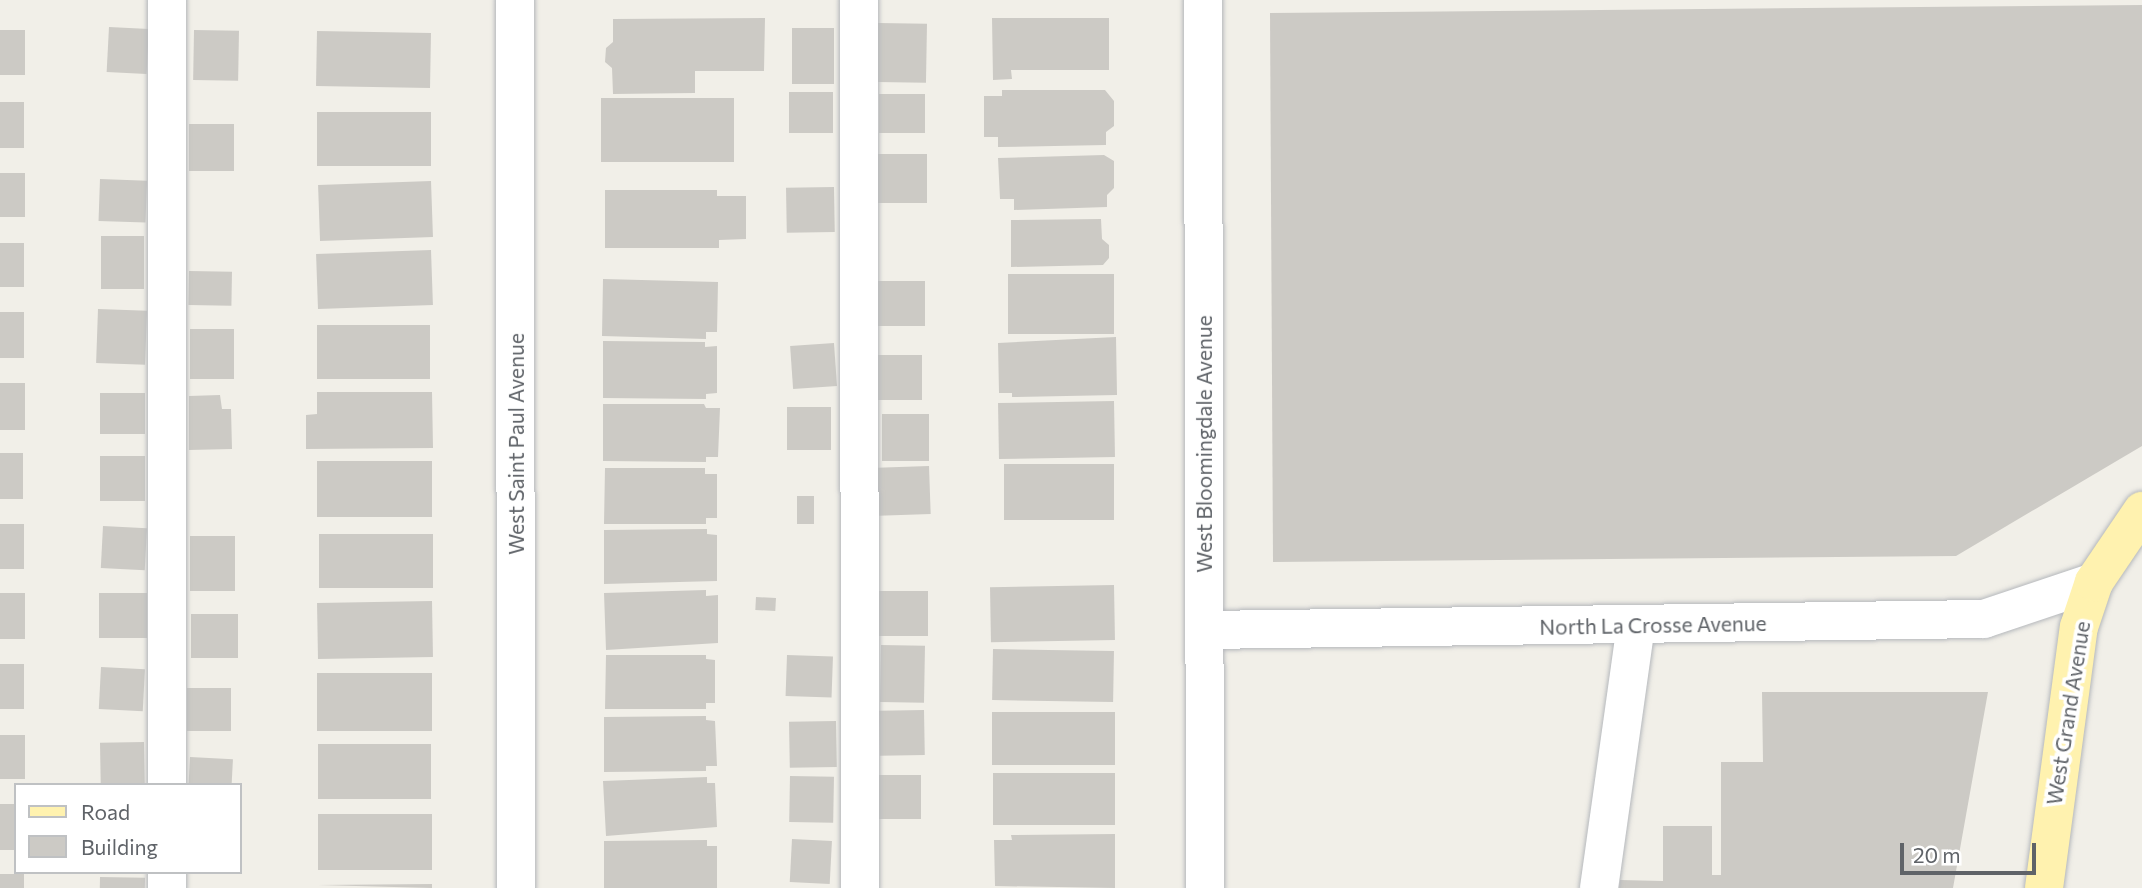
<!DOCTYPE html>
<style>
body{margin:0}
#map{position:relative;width:2142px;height:888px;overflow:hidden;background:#f1efe8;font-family:Commissioner,sans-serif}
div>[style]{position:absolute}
.building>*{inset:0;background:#cccac5;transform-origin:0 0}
.roads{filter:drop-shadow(0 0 2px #b5b8bc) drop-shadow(0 0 2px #b5b8bc)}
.minor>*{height:38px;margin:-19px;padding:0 19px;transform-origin:19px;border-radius:19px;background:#fff}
.major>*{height:38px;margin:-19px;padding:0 19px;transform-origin:19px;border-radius:19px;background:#fff2af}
span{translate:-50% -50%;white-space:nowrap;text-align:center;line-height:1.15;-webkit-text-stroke:7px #fff;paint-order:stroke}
.street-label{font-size:21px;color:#5f6368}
.legend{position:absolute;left:14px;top:783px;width:228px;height:91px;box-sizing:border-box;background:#fff;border:2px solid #bfc1c3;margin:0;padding:9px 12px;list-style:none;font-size:21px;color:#5f6368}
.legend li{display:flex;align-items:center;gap:14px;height:35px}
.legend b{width:35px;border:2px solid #bfc1c3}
.scale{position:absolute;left:1900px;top:843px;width:136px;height:32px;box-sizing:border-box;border:4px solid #5f6368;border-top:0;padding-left:9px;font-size:21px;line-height:24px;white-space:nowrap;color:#5f6368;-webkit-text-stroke:5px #fff;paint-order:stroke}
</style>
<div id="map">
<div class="building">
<div style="clip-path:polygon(2142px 5px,2142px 446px,1956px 556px,1273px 562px,1270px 13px)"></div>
<div style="clip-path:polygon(765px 18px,764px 71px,695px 71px,695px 93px,613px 94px,612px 68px,605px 62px,606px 48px,613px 42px,613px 19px)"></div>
<div style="clip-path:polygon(992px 18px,1109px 18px,1109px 70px,1011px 70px,1012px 79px,993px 80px)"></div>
<div style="left:878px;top:23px;width:49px;height:59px;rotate:1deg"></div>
<div style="left:109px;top:27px;width:40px;height:45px;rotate:3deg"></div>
<div style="left:834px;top:28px;width:56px;height:42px;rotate:90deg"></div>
<div style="left:0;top:30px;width:25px;height:45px"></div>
<div style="left:194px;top:30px;width:45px;height:50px;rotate:1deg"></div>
<div style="left:317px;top:31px;width:114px;height:55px;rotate:1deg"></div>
<div style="clip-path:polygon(1002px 90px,1105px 90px,1114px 101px,1114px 126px,1106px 132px,1106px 145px,998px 147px,998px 137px,984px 137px,984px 96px,1002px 96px)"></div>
<div style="left:833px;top:92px;width:41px;height:44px;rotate:90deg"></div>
<div style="left:879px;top:94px;width:46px;height:39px"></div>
<div style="left:734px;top:98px;width:64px;height:133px;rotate:90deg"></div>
<div style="left:0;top:102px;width:24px;height:46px"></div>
<div style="left:317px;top:112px;width:114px;height:54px"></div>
<div style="left:189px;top:124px;width:45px;height:47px"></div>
<div style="left:878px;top:154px;width:49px;height:49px"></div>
<div style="clip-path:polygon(1104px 155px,1114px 161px,1114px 188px,1107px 195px,1107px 207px,1014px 210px,1014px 199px,1000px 199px,998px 158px)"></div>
<div style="left:0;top:173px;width:25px;height:44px"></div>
<div style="left:100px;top:179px;width:47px;height:42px;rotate:2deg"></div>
<div style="left:431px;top:181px;width:56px;height:113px;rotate:88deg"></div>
<div style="left:834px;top:187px;width:45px;height:48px;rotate:89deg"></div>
<div style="clip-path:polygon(605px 190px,717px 190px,717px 196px,746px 196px,746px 239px,719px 240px,719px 248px,605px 248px)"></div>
<div style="clip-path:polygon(1101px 219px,1102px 239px,1109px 245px,1109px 258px,1103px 265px,1011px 267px,1011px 220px)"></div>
<div style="left:101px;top:236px;width:43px;height:53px"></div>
<div style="left:0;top:243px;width:24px;height:44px"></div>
<div style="left:431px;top:250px;width:55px;height:115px;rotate:88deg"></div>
<div style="left:189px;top:271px;width:43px;height:34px;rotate:1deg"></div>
<div style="left:1008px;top:274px;width:106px;height:60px"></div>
<div style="clip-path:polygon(603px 279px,718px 282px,717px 332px,706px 332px,706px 339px,602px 336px)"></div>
<div style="left:876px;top:281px;width:49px;height:45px"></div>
<div style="left:98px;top:309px;width:49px;height:54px;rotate:2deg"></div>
<div style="left:0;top:312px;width:24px;height:46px"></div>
<div style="left:430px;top:325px;width:54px;height:113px;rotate:90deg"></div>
<div style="left:190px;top:329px;width:44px;height:50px"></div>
<div style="clip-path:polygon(1116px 337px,1117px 395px,1012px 397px,1012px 393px,999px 393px,998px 343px)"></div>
<div style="clip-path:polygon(603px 341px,705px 342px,705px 347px,717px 346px,717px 393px,706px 394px,706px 399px,603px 398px)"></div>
<div style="left:834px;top:343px;width:43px;height:44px;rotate:86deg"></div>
<div style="left:876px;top:355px;width:46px;height:45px"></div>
<div style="left:25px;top:383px;width:47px;height:25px;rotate:90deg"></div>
<div style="clip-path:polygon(317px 392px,432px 392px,433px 448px,306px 449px,306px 415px,317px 414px)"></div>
<div style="left:100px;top:393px;width:45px;height:41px"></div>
<div style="clip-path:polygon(220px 395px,222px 409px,231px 409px,232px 449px,189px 450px,189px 396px)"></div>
<div style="left:1114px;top:401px;width:56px;height:116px;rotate:89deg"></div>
<div style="clip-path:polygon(603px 404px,704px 404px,706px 408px,720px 408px,718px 457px,706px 457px,706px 462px,603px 461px)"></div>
<div style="left:787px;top:407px;width:44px;height:43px"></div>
<div style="left:882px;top:414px;width:47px;height:47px"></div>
<div style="left:0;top:453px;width:23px;height:46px"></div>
<div style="left:100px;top:456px;width:45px;height:45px"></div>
<div style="left:432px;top:461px;width:56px;height:115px;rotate:90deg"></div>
<div style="left:1114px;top:464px;width:56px;height:110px;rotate:90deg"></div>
<div style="left:929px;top:466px;width:48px;height:52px;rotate:88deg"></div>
<div style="clip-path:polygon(605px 468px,705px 468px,705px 474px,717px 474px,717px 518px,706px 518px,706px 524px,604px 524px)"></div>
<div style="left:797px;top:496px;width:17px;height:28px"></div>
<div style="left:0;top:524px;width:24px;height:45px"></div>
<div style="left:103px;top:526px;width:44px;height:42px;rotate:3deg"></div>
<div style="clip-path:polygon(707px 529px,707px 534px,717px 535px,717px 581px,604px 584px,604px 530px)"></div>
<div style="left:319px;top:534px;width:114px;height:54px"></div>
<div style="left:190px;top:536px;width:45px;height:55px"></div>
<div style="left:1114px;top:585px;width:55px;height:124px;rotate:89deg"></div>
<div style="clip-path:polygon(706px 590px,706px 596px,718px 595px,718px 643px,606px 650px,604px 593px)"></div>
<div style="left:879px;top:591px;width:49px;height:45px"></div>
<div style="left:25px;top:593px;width:46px;height:25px;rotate:90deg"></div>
<div style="left:99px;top:593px;width:48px;height:45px"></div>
<div style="left:756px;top:597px;width:20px;height:13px;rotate:3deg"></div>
<div style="left:432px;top:601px;width:56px;height:115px;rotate:89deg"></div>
<div style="left:191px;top:614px;width:47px;height:44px"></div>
<div style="left:881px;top:645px;width:44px;height:57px;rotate:1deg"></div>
<div style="left:993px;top:649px;width:121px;height:51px;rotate:1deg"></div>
<div style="clip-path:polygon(606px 655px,706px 655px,706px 659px,715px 660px,715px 703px,706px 703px,706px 709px,605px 709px)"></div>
<div style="left:787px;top:655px;width:46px;height:41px;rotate:2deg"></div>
<div style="left:0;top:664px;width:24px;height:45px"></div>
<div style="left:101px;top:667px;width:44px;height:42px;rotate:3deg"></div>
<div style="left:317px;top:673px;width:115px;height:58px"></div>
<div style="left:187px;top:688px;width:44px;height:43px"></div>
<div style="clip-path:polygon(1762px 692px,1988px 692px,1953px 888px,1619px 888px,1620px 880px,1663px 881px,1663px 826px,1712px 826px,1712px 875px,1721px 875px,1721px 762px,1763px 762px)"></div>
<div style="left:924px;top:710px;width:45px;height:45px;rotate:89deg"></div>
<div style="left:1115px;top:712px;width:53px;height:123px;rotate:90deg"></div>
<div style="clip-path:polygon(706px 716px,706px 720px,715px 721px,717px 766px,706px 766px,706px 771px,604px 772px,604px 717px)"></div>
<div style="left:836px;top:721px;width:46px;height:47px;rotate:89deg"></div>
<div style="left:0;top:735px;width:25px;height:44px"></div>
<div style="left:144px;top:742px;width:41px;height:44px;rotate:89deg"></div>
<div style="left:318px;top:744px;width:113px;height:55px"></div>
<div style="left:190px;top:757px;width:43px;height:28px;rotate:3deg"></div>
<div style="left:1115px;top:773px;width:52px;height:122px;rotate:90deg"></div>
<div style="left:921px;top:775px;width:44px;height:43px;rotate:90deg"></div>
<div style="left:790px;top:776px;width:44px;height:46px;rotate:1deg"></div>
<div style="clip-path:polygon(707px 777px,707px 783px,715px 783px,717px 827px,606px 836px,603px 781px)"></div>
<div style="left:16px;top:804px;width:46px;height:16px;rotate:90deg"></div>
<div style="left:432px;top:814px;width:56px;height:114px;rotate:90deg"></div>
<div style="clip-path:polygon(1115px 834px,1115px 888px,995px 886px,994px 840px,1012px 840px,1011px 835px)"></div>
<div style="left:792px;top:839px;width:40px;height:43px;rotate:3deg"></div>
<div style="clip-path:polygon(707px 840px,707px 846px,717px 846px,717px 888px,604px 888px,604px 841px)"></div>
<div style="left:24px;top:874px;width:14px;height:24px;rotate:90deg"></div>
<div style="left:100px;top:877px;width:45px;height:11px;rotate:1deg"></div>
<div style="clip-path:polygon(432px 884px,432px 888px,318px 885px)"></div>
</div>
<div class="roads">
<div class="minor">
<div style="left:167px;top:0;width:785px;rotate:90deg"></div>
<div style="left:515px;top:0;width:888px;rotate:89.94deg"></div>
<div style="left:859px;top:0;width:888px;rotate:89.94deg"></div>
<div style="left:1203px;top:0;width:888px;rotate:89.87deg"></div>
<div style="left:1205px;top:630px;width:779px;rotate:-0.81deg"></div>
<div style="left:1984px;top:619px;width:116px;rotate:-18.6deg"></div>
<div style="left:167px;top:872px;width:16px;rotate:90deg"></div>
<div style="left:1599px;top:888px;width:265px;rotate:-82deg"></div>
</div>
<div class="major">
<div style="left:2044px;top:888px;width:263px;rotate:-82.4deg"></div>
<div style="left:2079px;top:627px;width:47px;rotate:-71.6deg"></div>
<div style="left:2094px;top:582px;width:86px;rotate:-55.9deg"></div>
</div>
</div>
<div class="street-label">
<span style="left:516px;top:444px;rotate:-90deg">West Saint Paul Avenue</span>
<span style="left:1204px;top:444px;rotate:-90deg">West Bloomingdale Avenue</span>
<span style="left:1653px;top:625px;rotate:-1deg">North La Crosse Avenue</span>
<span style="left:2068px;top:713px;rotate:-81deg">West Grand Avenue</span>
</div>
<ul class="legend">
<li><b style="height:9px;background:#fff2af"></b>Road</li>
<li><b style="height:19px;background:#cccac5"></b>Building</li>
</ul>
<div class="scale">20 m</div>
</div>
